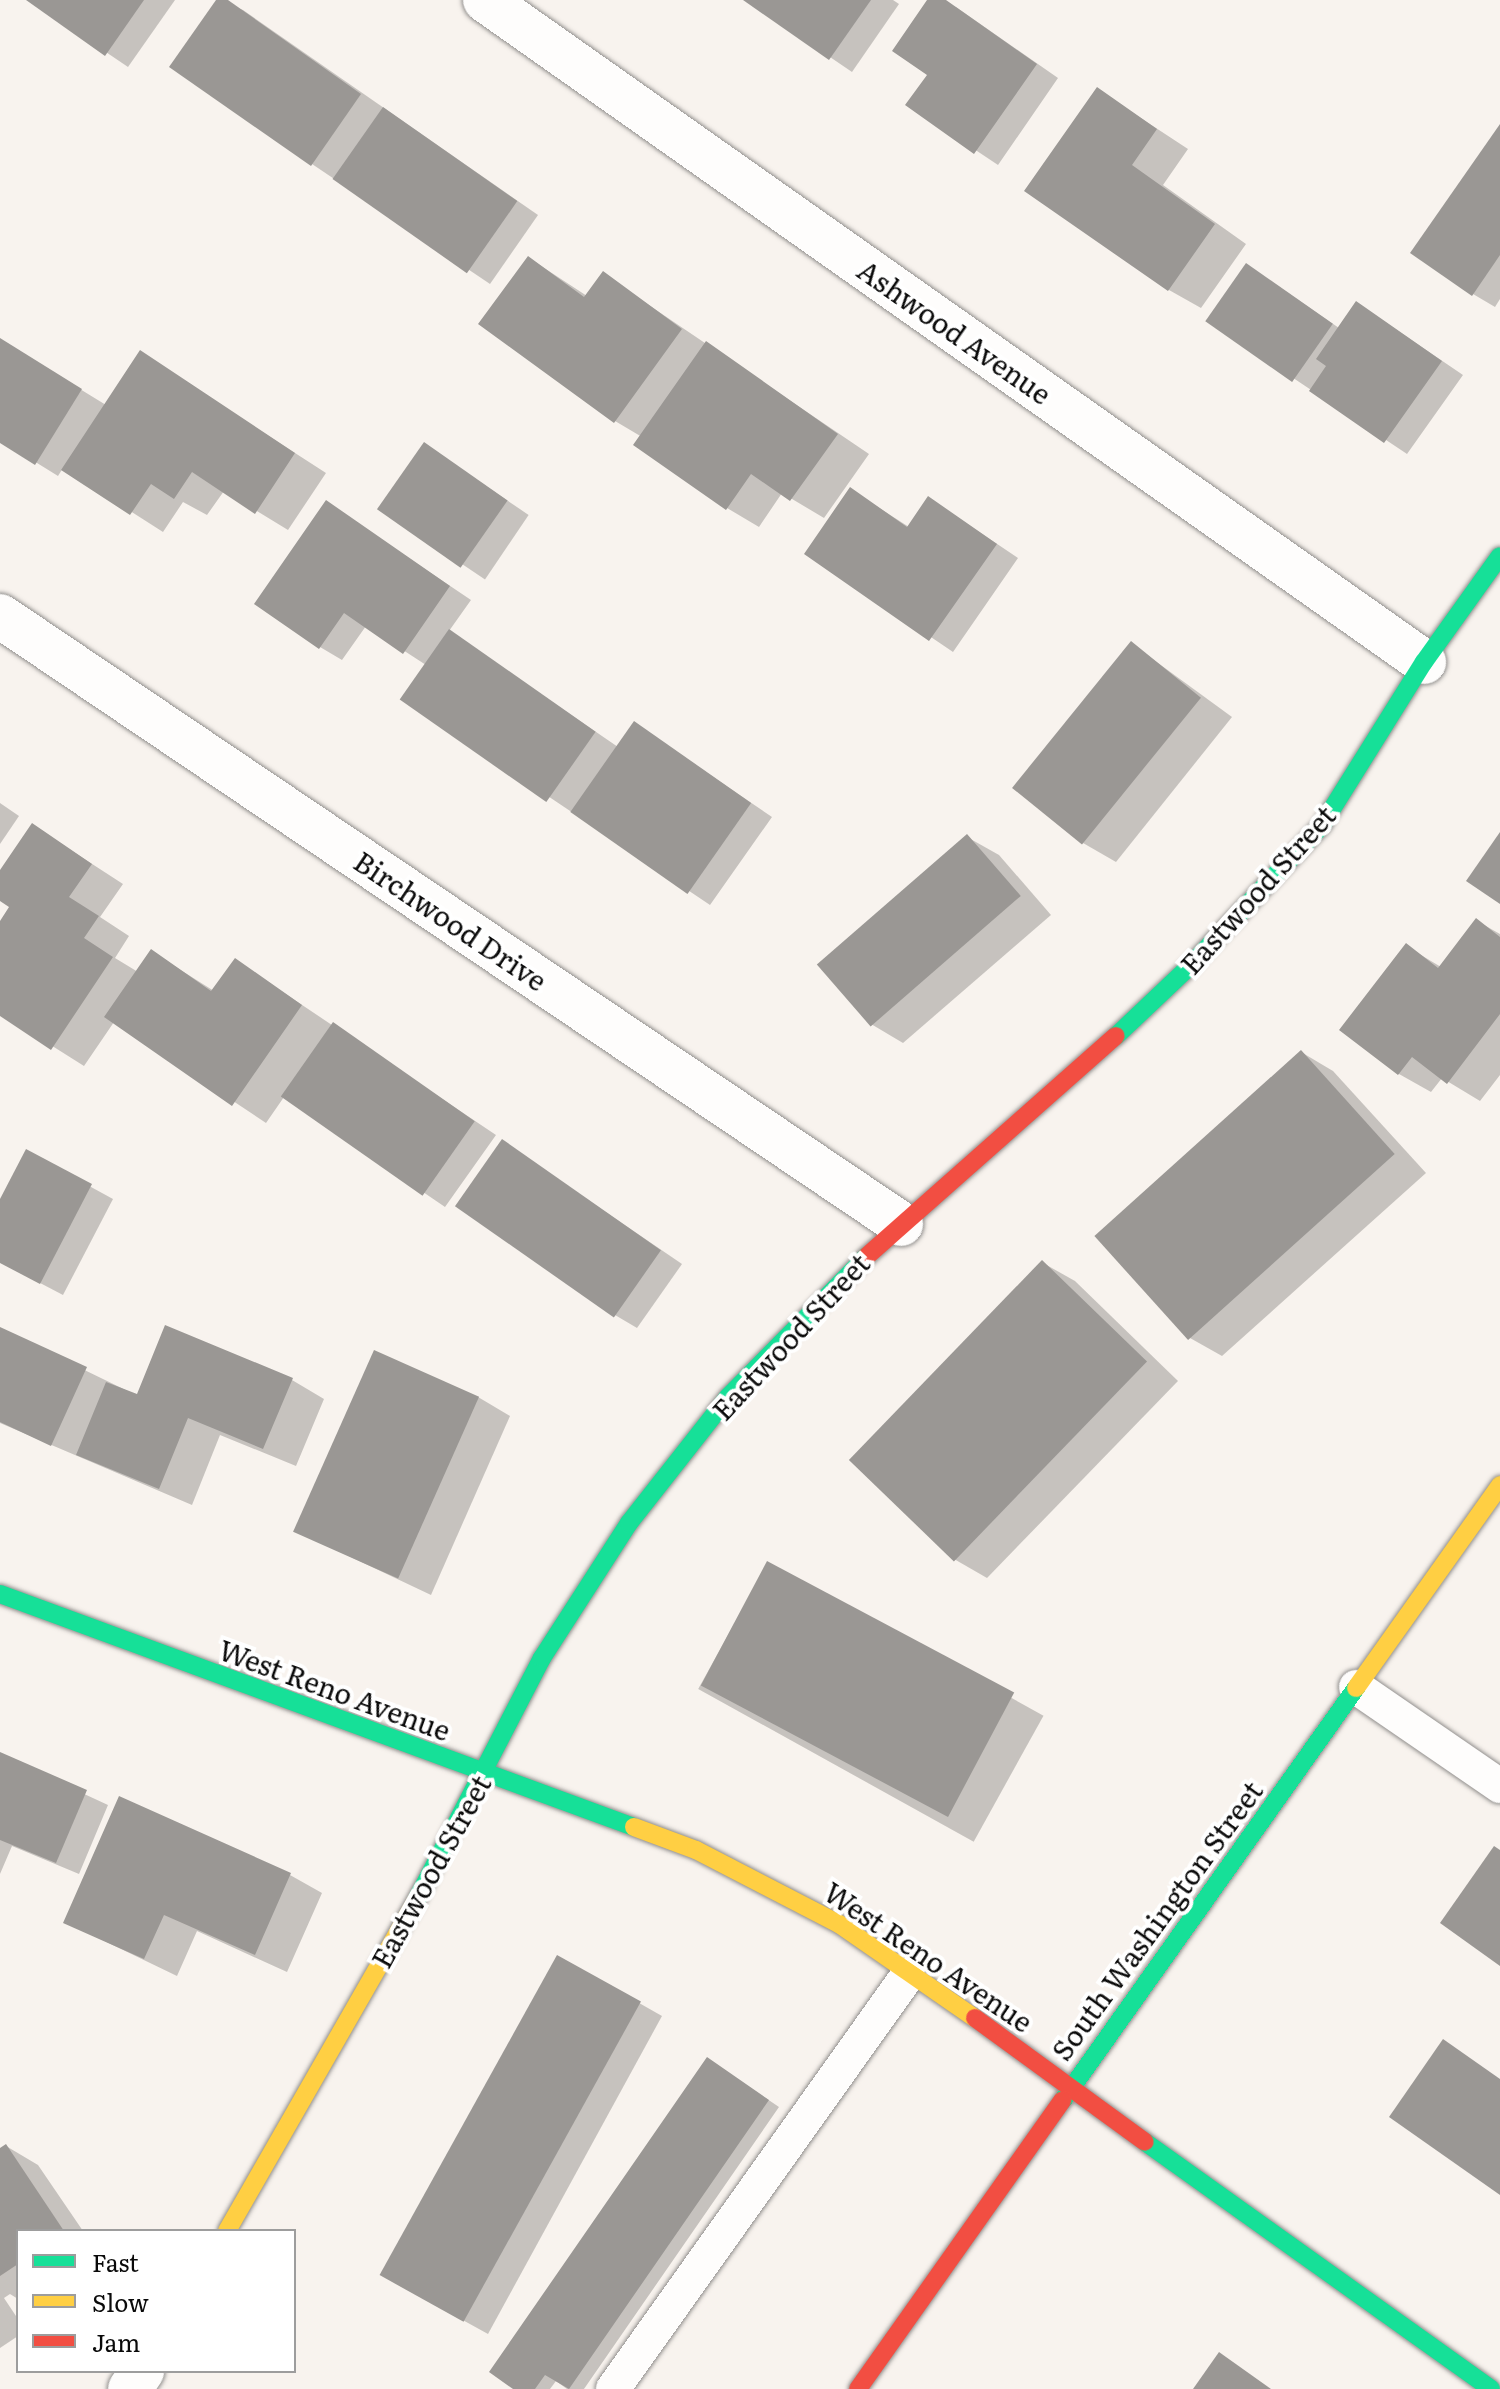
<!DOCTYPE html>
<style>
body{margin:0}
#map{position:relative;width:1500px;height:2389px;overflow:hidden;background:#f8f3ee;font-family:Literata,serif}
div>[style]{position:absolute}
.shadow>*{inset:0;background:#0003;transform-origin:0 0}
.building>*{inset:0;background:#9a9794;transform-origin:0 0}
.roads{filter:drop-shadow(0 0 2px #918f8d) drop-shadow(0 0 2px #918f8d)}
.lane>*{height:34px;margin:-17px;padding:0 17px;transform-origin:17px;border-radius:17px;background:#fefdfc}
.street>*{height:44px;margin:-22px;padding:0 22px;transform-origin:22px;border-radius:22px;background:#fefdfc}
.fast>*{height:18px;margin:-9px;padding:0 9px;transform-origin:9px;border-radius:9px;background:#16e098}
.slow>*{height:18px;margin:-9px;padding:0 9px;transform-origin:9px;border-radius:9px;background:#ffcf43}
.jam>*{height:18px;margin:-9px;padding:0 9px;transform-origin:9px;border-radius:9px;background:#f24e42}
span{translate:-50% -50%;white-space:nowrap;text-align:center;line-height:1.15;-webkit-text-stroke:8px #fff;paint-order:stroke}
.street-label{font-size:28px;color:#0a0a0a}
.legend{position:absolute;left:16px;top:2229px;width:280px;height:144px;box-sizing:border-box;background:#fff;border:2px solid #9d9d9d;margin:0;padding:10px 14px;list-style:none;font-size:24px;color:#0a0a0a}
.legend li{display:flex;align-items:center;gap:16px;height:40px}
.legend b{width:40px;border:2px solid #9d9d9d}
</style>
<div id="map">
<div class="shadow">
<div style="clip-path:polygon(29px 0,175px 0,128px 67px)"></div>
<div style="clip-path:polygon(218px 0,243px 10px,538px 215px,490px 284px,312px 164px)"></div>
<div style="clip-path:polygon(746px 0,893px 0,899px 4px,852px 72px)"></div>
<div style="clip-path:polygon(930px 0,956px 7px,1058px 78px,998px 165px,908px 105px,929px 75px)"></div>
<div style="clip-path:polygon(1098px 90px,1188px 149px,1163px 185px,1246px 244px,1201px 308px,1169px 290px)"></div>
<div style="clip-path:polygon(1500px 127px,1500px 299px,1495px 307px,1473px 294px)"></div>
<div style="clip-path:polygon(529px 258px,587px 296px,603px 274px,869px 454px,824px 518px,782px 493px,759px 527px,727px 508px,642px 437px,615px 421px)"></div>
<div style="clip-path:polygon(1268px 279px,1339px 328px,1357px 303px,1463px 375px,1407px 454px,1208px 321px)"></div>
<div style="clip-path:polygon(0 340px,106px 405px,140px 353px,326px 473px,288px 530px,224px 491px,207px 515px,183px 502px,163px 532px,63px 468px,58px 476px,0 440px)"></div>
<div style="left:425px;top:445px;width:125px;height:78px;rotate:34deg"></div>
<div style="clip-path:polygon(851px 490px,909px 527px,929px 498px,1018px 558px,953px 652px,807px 553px)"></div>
<div style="clip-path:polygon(327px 503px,471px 600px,449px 631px,618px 747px,634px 723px,772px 817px,710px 905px,402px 698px,426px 665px,366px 626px,342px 660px,320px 647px)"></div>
<div style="clip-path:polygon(1132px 644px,1232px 717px,1116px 862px,1083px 843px)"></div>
<div style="clip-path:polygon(0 803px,19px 816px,0 844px)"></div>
<div style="clip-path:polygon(32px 825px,123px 884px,100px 917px,129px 936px,115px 958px,138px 972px,152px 952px,214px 991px,235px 960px,496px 1135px,445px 1207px,284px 1097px,266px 1123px,114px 1022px,84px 1066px,0 1013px,0 925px,12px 907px,0 898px,0 874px)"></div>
<div style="clip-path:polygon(967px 837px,999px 855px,1051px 915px,903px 1043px,871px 1024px)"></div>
<div style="clip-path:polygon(1477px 921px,1500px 934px,1500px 1075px,1480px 1101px,1442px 1078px,1431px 1092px,1399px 1074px,1406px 946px,1441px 967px)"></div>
<div style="clip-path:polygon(1301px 1052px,1333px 1071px,1426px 1173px,1222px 1356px,1190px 1338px)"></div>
<div style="clip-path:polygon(503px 1142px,682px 1264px,637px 1328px,615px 1315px)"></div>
<div style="clip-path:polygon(27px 1152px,113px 1199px,63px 1295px,0 1262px,0 1203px)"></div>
<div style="clip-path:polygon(1043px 1263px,1075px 1281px,1178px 1381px,987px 1578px,954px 1559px)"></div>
<div style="clip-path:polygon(0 1329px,138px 1396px,292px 1380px,324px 1399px,296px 1466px,220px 1435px,192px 1505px,0 1423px)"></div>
<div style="clip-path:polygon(478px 1397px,510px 1416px,431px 1595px,298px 1532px)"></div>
<div style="left:768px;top:1563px;width:315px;height:144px;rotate:29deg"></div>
<div style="clip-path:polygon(0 1755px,108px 1805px,79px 1874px,12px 1846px,0 1874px)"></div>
<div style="clip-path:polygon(290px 1875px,322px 1893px,287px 1972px,197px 1931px,177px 1976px,65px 1922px)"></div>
<div style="clip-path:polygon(558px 1957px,662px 2016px,488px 2334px,401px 2286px)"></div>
<div style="clip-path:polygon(718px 2066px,779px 2107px,584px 2389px,567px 2389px,556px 2381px,550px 2389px,516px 2389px)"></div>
<div style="clip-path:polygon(6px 2146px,38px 2165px,83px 2231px,18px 2231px,18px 2299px,10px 2294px,4px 2298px,18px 2319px,18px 2336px,0 2348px,0 2150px)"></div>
</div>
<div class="building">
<div style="clip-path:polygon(26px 0,144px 0,105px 56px)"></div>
<div style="clip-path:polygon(216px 0,228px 0,361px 94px,311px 166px,169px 67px)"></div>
<div style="clip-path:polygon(743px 0,871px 0,829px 60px)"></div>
<div style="clip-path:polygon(927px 0,946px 0,1037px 64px,974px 154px,905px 105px,927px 75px,892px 51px)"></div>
<div style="clip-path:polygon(1097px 87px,1157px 129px,1132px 165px,1215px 224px,1168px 291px,1024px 191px)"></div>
<div style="left:383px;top:107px;width:164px;height:88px;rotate:35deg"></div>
<div style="clip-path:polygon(1500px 124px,1500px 255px,1472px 296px,1410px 253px)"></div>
<div style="clip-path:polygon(528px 256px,584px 297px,603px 271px,682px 329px,614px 423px,478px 324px)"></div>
<div style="left:1246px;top:263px;width:106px;height:71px;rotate:35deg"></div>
<div style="clip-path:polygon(1356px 301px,1442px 361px,1384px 443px,1309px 391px,1326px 366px,1316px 359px)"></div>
<div style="clip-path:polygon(0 338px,82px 389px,35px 465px,0 443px)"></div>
<div style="clip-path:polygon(706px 341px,838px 434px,790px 501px,751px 474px,726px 510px,633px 445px)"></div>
<div style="clip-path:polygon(140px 350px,295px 453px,255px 514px,192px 472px,174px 499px,151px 484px,130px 515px,61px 470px)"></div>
<div style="left:424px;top:442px;width:102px;height:82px;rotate:35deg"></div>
<div style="clip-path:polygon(850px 487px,907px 527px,928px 496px,997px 544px,929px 641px,804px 554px)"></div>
<div style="clip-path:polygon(326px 500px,450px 586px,403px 654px,344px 613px,319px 649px,254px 604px)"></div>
<div style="left:449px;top:629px;width:179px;height:86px;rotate:35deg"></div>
<div style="left:1131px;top:641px;width:90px;height:189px;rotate:39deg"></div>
<div style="left:634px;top:721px;width:143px;height:111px;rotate:35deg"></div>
<div style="clip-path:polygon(32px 823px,92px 864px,69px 897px,99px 916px,84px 938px,113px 957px,51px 1050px,0 1016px,0 921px,9px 907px,0 901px,0 870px)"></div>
<div style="clip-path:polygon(1500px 832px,1500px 904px,1466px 881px)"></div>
<div style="left:967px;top:834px;width:82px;height:199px;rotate:49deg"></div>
<div style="clip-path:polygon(1476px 918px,1500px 937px,1500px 1014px,1447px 1084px,1412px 1057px,1398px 1075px,1339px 1030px,1406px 943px,1438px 968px)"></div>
<div style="clip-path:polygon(151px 949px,211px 991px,235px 958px,302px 1005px,232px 1106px,104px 1017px)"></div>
<div style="left:333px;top:1022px;width:173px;height:91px;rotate:35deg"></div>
<div style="left:1301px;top:1050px;width:140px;height:278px;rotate:48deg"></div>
<div style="left:502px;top:1139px;width:194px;height:82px;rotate:35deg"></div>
<div style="clip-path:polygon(26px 1149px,92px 1184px,40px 1284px,0 1263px,0 1199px)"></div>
<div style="left:1042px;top:1260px;width:146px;height:278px;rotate:44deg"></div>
<div style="clip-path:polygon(165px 1325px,293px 1378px,263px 1449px,188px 1418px,159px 1489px,76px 1455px,106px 1382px,137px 1394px)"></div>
<div style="clip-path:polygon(0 1327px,87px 1367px,51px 1446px,0 1422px)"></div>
<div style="left:374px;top:1350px;width:115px;height:199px;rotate:24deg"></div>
<div style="left:767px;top:1561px;width:280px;height:141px;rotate:28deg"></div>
<div style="clip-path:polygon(0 1752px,87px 1790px,56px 1863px,0 1840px)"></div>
<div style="clip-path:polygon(119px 1796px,291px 1873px,255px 1955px,164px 1915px,144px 1959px,63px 1923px)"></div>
<div style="clip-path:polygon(1494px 1846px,1500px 1850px,1500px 1966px,1440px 1923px)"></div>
<div style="left:557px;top:1955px;width:96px;height:366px;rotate:29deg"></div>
<div style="clip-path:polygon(1443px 2039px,1500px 2079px,1500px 2195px,1389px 2117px)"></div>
<div style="clip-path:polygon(707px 2057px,769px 2100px,569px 2389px,545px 2375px,535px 2389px,513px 2389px,489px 2372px)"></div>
<div style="clip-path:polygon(6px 2144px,64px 2231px,18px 2231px,18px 2264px,0 2276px,0 2148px)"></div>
<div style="clip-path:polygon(1219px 2352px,1271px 2389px,1193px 2389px)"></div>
</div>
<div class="roads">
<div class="lane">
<div style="left:1356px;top:1687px;width:175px;rotate:34.5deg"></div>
<div style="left:613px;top:2389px;width:508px;rotate:-54.53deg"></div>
</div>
<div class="street">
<div style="left:485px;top:0;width:1149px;rotate:35.18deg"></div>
<div style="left:0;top:616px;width:1087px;rotate:34.01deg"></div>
<div style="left:130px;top:2389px;width:22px;rotate:-56deg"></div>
</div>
<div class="fast">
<div style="left:1116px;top:1036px;width:103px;rotate:-43.4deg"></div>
<div style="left:1191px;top:965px;width:192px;rotate:-46.9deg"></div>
<div style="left:1322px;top:825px;width:192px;rotate:-58deg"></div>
<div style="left:1424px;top:662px;width:130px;rotate:-54.4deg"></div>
<div style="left:0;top:1594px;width:675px;rotate:20.18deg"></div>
<div style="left:416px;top:1901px;width:274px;rotate:-62.6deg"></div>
<div style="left:542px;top:1658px;width:161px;rotate:-57.2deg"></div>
<div style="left:629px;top:1523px;width:160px;rotate:-51.8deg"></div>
<div style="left:728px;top:1397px;width:198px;rotate:-45.4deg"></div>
<div style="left:1063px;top:2100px;width:506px;rotate:-54.58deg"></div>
<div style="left:1145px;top:2142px;width:425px;rotate:35.5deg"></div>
</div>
<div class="slow">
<div style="left:1356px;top:1688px;width:249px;rotate:-54.6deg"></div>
<div style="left:634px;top:1827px;width:66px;rotate:20.4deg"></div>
<div style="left:696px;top:1850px;width:161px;rotate:27.4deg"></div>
<div style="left:839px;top:1924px;width:165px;rotate:34.7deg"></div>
<div style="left:227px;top:2231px;width:380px;rotate:-60.2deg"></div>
</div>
<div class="jam">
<div style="left:867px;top:1256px;width:332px;rotate:-41.5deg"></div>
<div style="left:975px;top:2018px;width:210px;rotate:36.1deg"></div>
<div style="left:858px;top:2389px;width:354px;rotate:-54.7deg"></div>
</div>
</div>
<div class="street-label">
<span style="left:955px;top:331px;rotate:35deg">Ashwood Avenue</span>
<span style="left:1257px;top:889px;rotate:-48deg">Eastwood Street</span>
<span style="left:451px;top:920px;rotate:34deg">Birchwood Drive</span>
<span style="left:790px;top:1336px;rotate:-47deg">Eastwood Street</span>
<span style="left:335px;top:1689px;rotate:20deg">West Reno Avenue</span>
<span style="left:430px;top:1871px;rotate:-61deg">Eastwood Street</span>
<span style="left:1156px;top:1920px;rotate:-54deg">South Washington Street</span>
<span style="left:929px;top:1956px;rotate:34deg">West Reno Avenue</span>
</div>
<ul class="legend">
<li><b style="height:10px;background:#16e098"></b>Fast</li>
<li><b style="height:10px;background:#ffcf43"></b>Slow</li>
<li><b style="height:10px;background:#f24e42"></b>Jam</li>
</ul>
</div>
